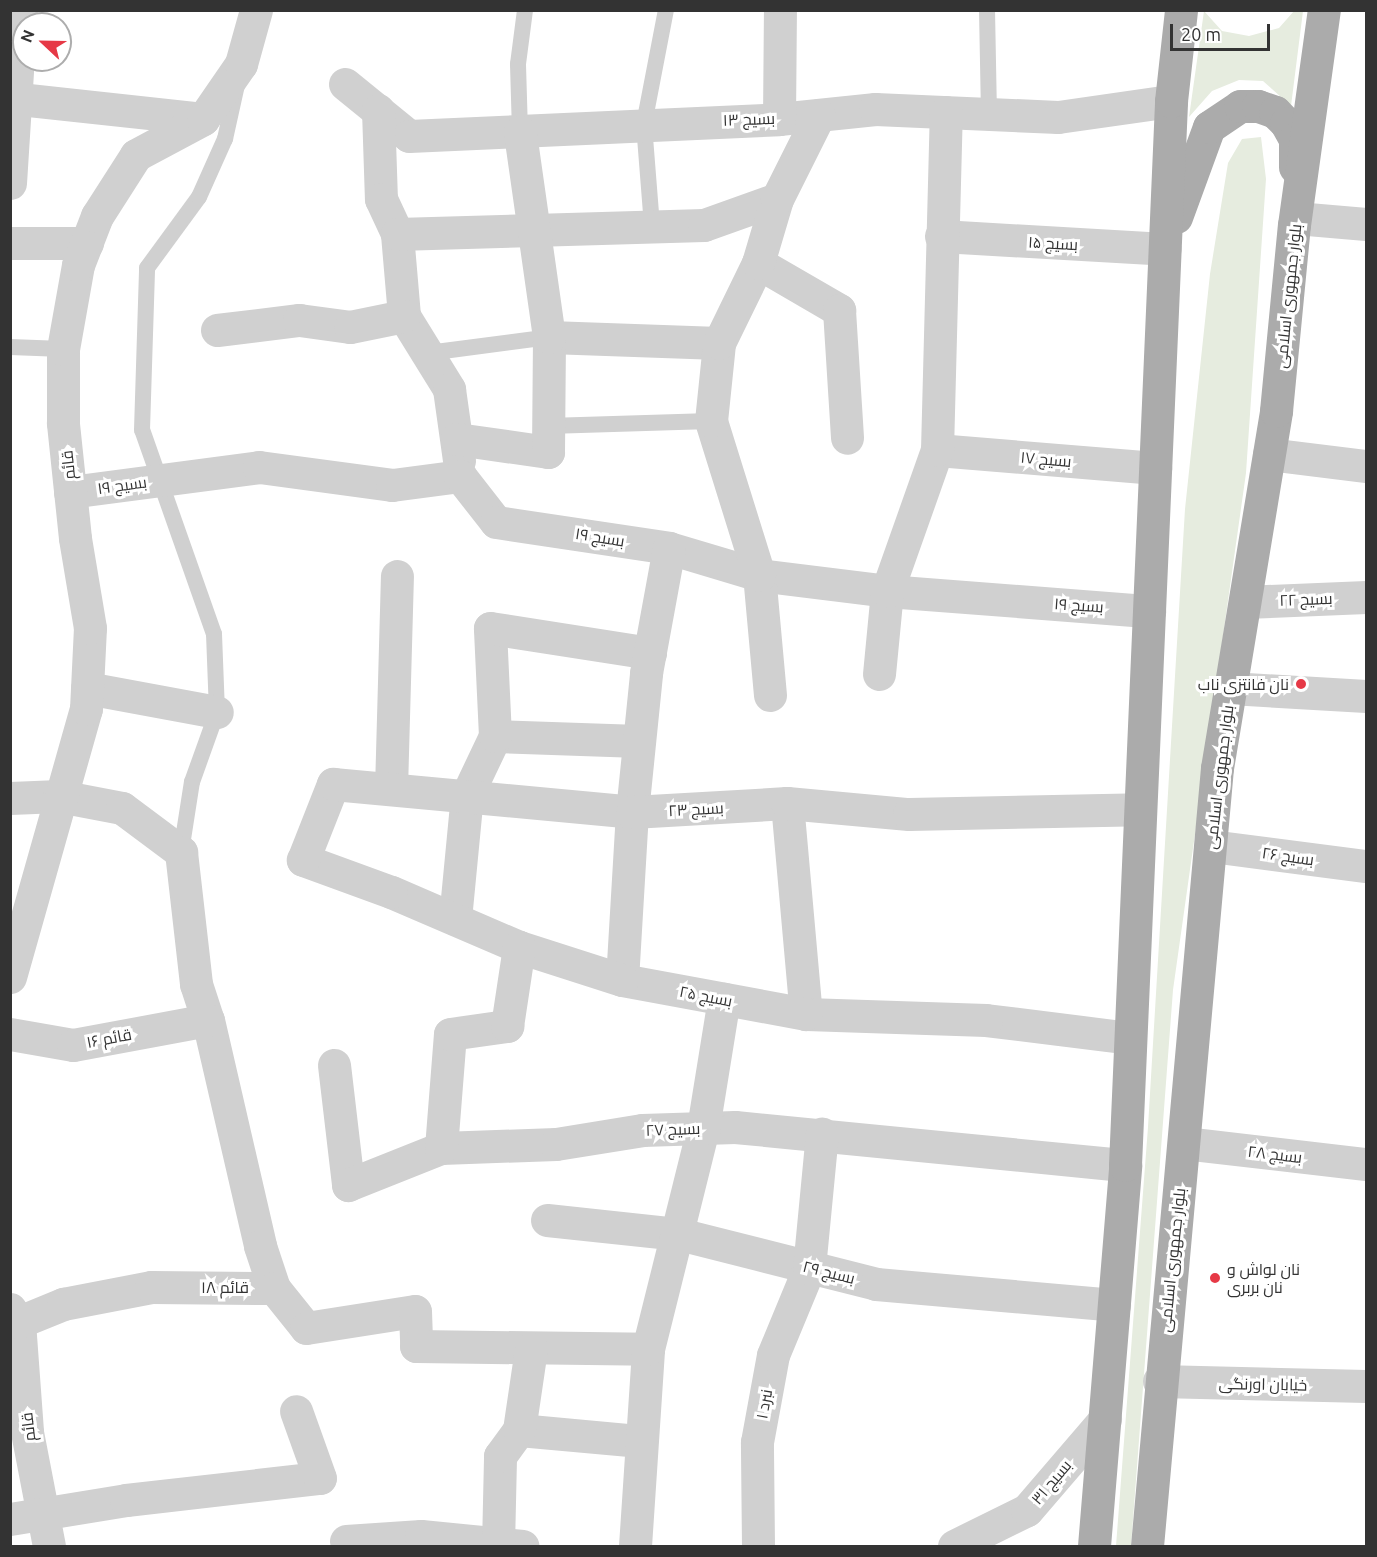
<!DOCTYPE html>
<meta charset="utf-8">
<style>
body{margin:0}
#map{position:relative;width:1377px;height:1557px;overflow:hidden;background:#fff;font-family:Ubuntu,Cairo,sans-serif}
div>[style]{position:absolute}
.green>*{inset:0;background:#e6ecdf}
.service>*{height:16px;margin:-8px;padding:0 8px;transform-origin:8px;border-radius:8px;background:#d0d0d0}
.minor>*{height:33px;margin:-16.5px;padding:0 16.5px;transform-origin:16.5px;border-radius:16.5px;background:#d0d0d0}
.tertiary>*{height:33px;margin:-16.5px;padding:0 16.5px;transform-origin:16.5px;border-radius:16.5px;background:#d0d0d0}
.primary>*{height:33px;margin:-16.5px;padding:0 16.5px;transform-origin:16.5px;border-radius:16.5px;background:#ababab}
.dots>*{width:16px;height:16px;translate:-50% -50%;box-sizing:border-box;border:3px solid #fff;border-radius:50%}
span{translate:-50% -50%;white-space:nowrap;text-align:center;line-height:1.15;-webkit-text-stroke:6px #fff;paint-order:stroke}
.street-label{font-size:16px;color:#333}
.poi-label{font-size:16px;color:#333}
.right{translate:-100% -50%;text-align:right}
.left{translate:0 -50%;text-align:left}
.frame{position:absolute;inset:0;border:12px solid #333;pointer-events:none}
.north{position:absolute;left:12px;top:12px;width:60px;height:60px;box-sizing:border-box;background:#fff;border:2px solid #adadad;border-radius:50%;rotate:292deg;font-size:16px;font-weight:700;line-height:24px;text-align:center;color:#333}
.north::after{content:'';display:block;margin:auto;width:21px;height:27px;background:#e63946;clip-path:polygon(50% 0,100% 100%,50% 72%,0 100%)}
.scale{position:absolute;left:1170px;top:24px;width:100px;height:27px;box-sizing:border-box;border:3px solid #333;border-top:0;padding-left:8px;font-size:18px;line-height:21px;white-space:nowrap;color:#333;-webkit-text-stroke:4px #fff;paint-order:stroke}
</style>
<div id="map">
<div class="green">
<div style="clip-path:polygon(1204px 11px,1222px 31px,1249px 36px,1279px 28px,1294px 11px,1303px 11px,1291px 106px,1263px 81px,1239px 80px,1212px 91px,1189px 117px)"></div>
<div style="clip-path:polygon(1261px 137px,1266px 179px,1246px 473px,1173px 990px,1131px 1546px,1116px 1546px,1148px 1127px,1185px 509px,1210px 274px,1228px 163px,1242px 139px)"></div>
</div>
<div class="service">
<div style="left:987px;top:10px;width:104px;rotate:88.9deg"></div>
<div style="left:520px;top:132px;width:68px;rotate:-91.7deg"></div>
<div style="left:518px;top:64px;width:54px;rotate:-82.6deg"></div>
<div style="left:652px;top:226px;width:102px;rotate:-94.5deg"></div>
<div style="left:644px;top:124px;width:116px;rotate:-79.1deg"></div>
<div style="left:10px;top:347px;width:53px;rotate:2.2deg"></div>
<div style="left:428px;top:353px;width:122px;rotate:-7.5deg"></div>
<div style="left:548px;top:426px;width:163px;rotate:-1.8deg"></div>
<div style="left:181px;top:852px;width:71px;rotate:-81.1deg"></div>
<div style="left:192px;top:782px;width:74px;rotate:-70.3deg"></div>
<div style="left:217px;top:712px;width:78px;rotate:-92.2deg"></div>
<div style="left:214px;top:634px;width:216px;rotate:-109.4deg"></div>
<div style="left:142px;top:430px;width:162px;rotate:-88.2deg"></div>
<div style="left:147px;top:268px;width:88px;rotate:-53.8deg"></div>
<div style="left:199px;top:197px;width:64px;rotate:-65.9deg"></div>
<div style="left:225px;top:139px;width:55px;rotate:-77.5deg"></div>
</div>
<div class="minor">
<div style="left:345px;top:84px;width:82px;rotate:39.1deg"></div>
<div style="left:409px;top:136px;width:370px;rotate:-2.6deg"></div>
<div style="left:779px;top:119px;width:97px;rotate:-5.9deg"></div>
<div style="left:875px;top:109px;width:183px;rotate:2.5deg"></div>
<div style="left:1058px;top:117px;width:114px;rotate:-8.1deg"></div>
<div style="left:10px;top:98px;width:194px;rotate:6.2deg"></div>
<div style="left:378px;top:110px;width:89px;rotate:88.1deg"></div>
<div style="left:381px;top:199px;width:38px;rotate:65deg"></div>
<div style="left:397px;top:234px;width:82px;rotate:85.1deg"></div>
<div style="left:404px;top:316px;width:86px;rotate:58.3deg"></div>
<div style="left:449px;top:389px;width:72px;rotate:82deg"></div>
<div style="left:779px;top:119px;width:109px;rotate:-89.5deg"></div>
<div style="left:10px;top:183px;width:173px;rotate:-86.4deg"></div>
<div style="left:1296px;top:218px;width:70px;rotate:4.9deg"></div>
<div style="left:397px;top:234px;width:307px;rotate:-1.7deg"></div>
<div style="left:704px;top:225px;width:77px;rotate:-19.6deg"></div>
<div style="left:941px;top:236px;width:224px;rotate:3.3deg"></div>
<div style="left:10px;top:243px;width:77px"></div>
<div style="left:758px;top:263px;width:94px;rotate:30.1deg"></div>
<div style="left:839px;top:310px;width:128px;rotate:86.4deg"></div>
<div style="left:217px;top:330px;width:83px;rotate:-7deg"></div>
<div style="left:299px;top:320px;width:51px;rotate:7.8deg"></div>
<div style="left:350px;top:327px;width:55px;rotate:-11.5deg"></div>
<div style="left:549px;top:337px;width:170px;rotate:2deg"></div>
<div style="left:457px;top:439px;width:92px;rotate:8.1deg"></div>
<div style="left:548px;top:452px;width:115px;rotate:-89.5deg"></div>
<div style="left:549px;top:337px;width:207px;rotate:-98.1deg"></div>
<div style="left:937px;top:450px;width:219px;rotate:4.7deg"></div>
<div style="left:1269px;top:454px;width:98px;rotate:7.1deg"></div>
<div style="left:70px;top:492px;width:191px;rotate:-7.5deg"></div>
<div style="left:259px;top:467px;width:134px;rotate:7.7deg"></div>
<div style="left:392px;top:485px;width:69px;rotate:-7.5deg"></div>
<div style="left:460px;top:476px;width:58px;rotate:52deg"></div>
<div style="left:496px;top:522px;width:175px;rotate:8.5deg"></div>
<div style="left:669px;top:548px;width:94px;rotate:16.7deg"></div>
<div style="left:759px;top:575px;width:129px;rotate:7.1deg"></div>
<div style="left:887px;top:591px;width:263px;rotate:4.4deg"></div>
<div style="left:1245px;top:602px;width:121px;rotate:-2.4deg"></div>
<div style="left:879px;top:674px;width:83px;rotate:-84.5deg"></div>
<div style="left:887px;top:591px;width:150px;rotate:-70.5deg"></div>
<div style="left:937px;top:450px;width:338px;rotate:-88.5deg"></div>
<div style="left:87px;top:688px;width:132px;rotate:10.5deg"></div>
<div style="left:1230px;top:688px;width:136px;rotate:3.4deg"></div>
<div style="left:770px;top:695px;width:121px;rotate:-95.2deg"></div>
<div style="left:759px;top:575px;width:161px;rotate:-107.3deg"></div>
<div style="left:711px;top:421px;width:78px;rotate:-84.1deg"></div>
<div style="left:719px;top:343px;width:89px;rotate:-64deg"></div>
<div style="left:758px;top:263px;width:67px;rotate:-73.5deg"></div>
<div style="left:777px;top:199px;width:94px;rotate:-63.4deg"></div>
<div style="left:495px;top:736px;width:144px;rotate:2deg"></div>
<div style="left:391px;top:789px;width:213px;rotate:-88.4deg"></div>
<div style="left:10px;top:798px;width:49px;rotate:-2.3deg"></div>
<div style="left:59px;top:796px;width:64px;rotate:10.8deg"></div>
<div style="left:122px;top:808px;width:74px;rotate:36.7deg"></div>
<div style="left:181px;top:852px;width:133px;rotate:83.5deg"></div>
<div style="left:196px;top:984px;width:38px;rotate:72deg"></div>
<div style="left:208px;top:1020px;width:232px;rotate:77deg"></div>
<div style="left:260px;top:1246px;width:44px;rotate:71.6deg"></div>
<div style="left:787px;top:803px;width:212px;rotate:84.9deg"></div>
<div style="left:1211px;top:846px;width:156px;rotate:7.4deg"></div>
<div style="left:455px;top:919px;width:125px;rotate:-84.5deg"></div>
<div style="left:467px;top:795px;width:65px;rotate:-64.6deg"></div>
<div style="left:495px;top:736px;width:108px;rotate:-92.7deg"></div>
<div style="left:490px;top:628px;width:162px;rotate:8.9deg"></div>
<div style="left:10px;top:977px;width:279px;rotate:-74.2deg"></div>
<div style="left:86px;top:709px;width:81px;rotate:-87.2deg"></div>
<div style="left:90px;top:628px;width:91px;rotate:-99.5deg"></div>
<div style="left:75px;top:538px;width:116px;rotate:-96deg"></div>
<div style="left:63px;top:423px;width:74px;rotate:-90deg"></div>
<div style="left:63px;top:349px;width:85px;rotate:-79.9deg"></div>
<div style="left:78px;top:265px;width:53px;rotate:-68.8deg"></div>
<div style="left:97px;top:216px;width:72px;rotate:-57.4deg"></div>
<div style="left:136px;top:155px;width:76px;rotate:-28.2deg"></div>
<div style="left:203px;top:119px;width:67px;rotate:-55.4deg"></div>
<div style="left:241px;top:64px;width:56px;rotate:-74.5deg"></div>
<div style="left:622px;top:980px;width:168px;rotate:-86.6deg"></div>
<div style="left:632px;top:812px;width:140px;rotate:-84.2deg"></div>
<div style="left:646px;top:673px;width:127px;rotate:-79.6deg"></div>
<div style="left:10px;top:1034px;width:64px;rotate:9.9deg"></div>
<div style="left:73px;top:1045px;width:137px;rotate:-10.5deg"></div>
<div style="left:1130px;top:1038px;width:145px;rotate:-172.9deg"></div>
<div style="left:986px;top:1020px;width:180px;rotate:-178.1deg"></div>
<div style="left:806px;top:1014px;width:187px;rotate:-169.5deg"></div>
<div style="left:622px;top:980px;width:108px;rotate:-162.2deg"></div>
<div style="left:519px;top:947px;width:139px;rotate:-156.7deg"></div>
<div style="left:391px;top:892px;width:94px;rotate:-160deg"></div>
<div style="left:303px;top:860px;width:82px;rotate:-68.5deg"></div>
<div style="left:333px;top:784px;width:300px;rotate:5.3deg"></div>
<div style="left:632px;top:812px;width:155px;rotate:-3.3deg"></div>
<div style="left:787px;top:803px;width:122px;rotate:5.2deg"></div>
<div style="left:909px;top:814px;width:231px;rotate:-1.2deg"></div>
<div style="left:334px;top:1065px;width:121px;rotate:83.3deg"></div>
<div style="left:348px;top:1185px;width:100px;rotate:-21.7deg"></div>
<div style="left:441px;top:1148px;width:115px;rotate:-2deg"></div>
<div style="left:556px;top:1144px;width:87px;rotate:-9.2deg"></div>
<div style="left:642px;top:1130px;width:93px;rotate:-1.8deg"></div>
<div style="left:735px;top:1127px;width:392px;rotate:5.6deg"></div>
<div style="left:1184px;top:1143px;width:183px;rotate:6.6deg"></div>
<div style="left:441px;top:1148px;width:114px;rotate:-85.5deg"></div>
<div style="left:450px;top:1034px;width:58px;rotate:-8deg"></div>
<div style="left:507px;top:1026px;width:80px;rotate:-81.4deg"></div>
<div style="left:547px;top:1220px;width:133px;rotate:6.1deg"></div>
<div style="left:679px;top:1234px;width:203px;rotate:14.2deg"></div>
<div style="left:876px;top:1284px;width:239px;rotate:5deg"></div>
<div style="left:10px;top:1309px;width:16px;rotate:55deg"></div>
<div style="left:19px;top:1322px;width:110px;rotate:85.8deg"></div>
<div style="left:27px;top:1432px;width:116px;rotate:79.1deg"></div>
<div style="left:10px;top:1321px;width:9px;rotate:6deg"></div>
<div style="left:19px;top:1322px;width:48px;rotate:-22.2deg"></div>
<div style="left:63px;top:1304px;width:90px;rotate:-10.9deg"></div>
<div style="left:151px;top:1287px;width:123px;rotate:0.5deg"></div>
<div style="left:274px;top:1288px;width:51px;rotate:51.3deg"></div>
<div style="left:306px;top:1328px;width:110px;rotate:-8.9deg"></div>
<div style="left:415px;top:1311px;width:35px;rotate:88deg"></div>
<div style="left:416px;top:1346px;width:232px;rotate:0.7deg"></div>
<div style="left:519px;top:1430px;width:122px;rotate:5.2deg"></div>
<div style="left:10px;top:1519px;width:118px;rotate:-9.3deg"></div>
<div style="left:126px;top:1500px;width:195px;rotate:-6.5deg"></div>
<div style="left:320px;top:1478px;width:71px;rotate:-109.7deg"></div>
<div style="left:346px;top:1541px;width:75px;rotate:-3.8deg"></div>
<div style="left:421px;top:1536px;width:102px;rotate:5.6deg"></div>
<div style="left:498px;top:1546px;width:90px;rotate:-88.7deg"></div>
<div style="left:500px;top:1456px;width:32px;rotate:-54deg"></div>
<div style="left:519px;top:1430px;width:82px;rotate:-81.6deg"></div>
<div style="left:635px;top:1546px;width:197px;rotate:-86.2deg"></div>
<div style="left:648px;top:1349px;width:228px;rotate:-76deg"></div>
<div style="left:703px;top:1128px;width:131px;rotate:-80.8deg"></div>
<div style="left:758px;top:1546px;width:104px;rotate:-90.6deg"></div>
<div style="left:757px;top:1442px;width:88px;rotate:-79.6deg"></div>
<div style="left:773px;top:1355px;width:94px;rotate:-67.5deg"></div>
<div style="left:809px;top:1268px;width:135px;rotate:-84.5deg"></div>
<div style="left:954px;top:1546px;width:81px;rotate:-26.3deg"></div>
<div style="left:1027px;top:1510px;width:120px;rotate:-49.4deg"></div>
</div>
<div class="tertiary">
<div style="left:1159px;top:1381px;width:207px;rotate:1.4deg"></div>
</div>
<div class="primary">
<div style="left:1176px;top:217px;width:96px;rotate:-69.9deg"></div>
<div style="left:1209px;top:127px;width:37px;rotate:-34deg"></div>
<div style="left:1240px;top:106px;width:18px"></div>
<div style="left:1258px;top:106px;width:18px;rotate:19deg"></div>
<div style="left:1275px;top:112px;width:16px;rotate:45deg"></div>
<div style="left:1286px;top:123px;width:18px;rotate:61deg"></div>
<div style="left:1295px;top:139px;width:28px;rotate:90deg"></div>
<div style="left:1094px;top:1546px;width:382px;rotate:-85.3deg"></div>
<div style="left:1125px;top:1165px;width:1065px;rotate:-87.52deg"></div>
<div style="left:1171px;top:101px;width:92px;rotate:-83.7deg"></div>
<div style="left:1147px;top:1546px;width:781px;rotate:-84.86deg"></div>
<div style="left:1217px;top:768px;width:362px;rotate:-80.6deg"></div>
<div style="left:1276px;top:411px;width:187px;rotate:-84.5deg"></div>
<div style="left:1294px;top:225px;width:217px;rotate:-82.1deg"></div>
</div>
<div class="dots">
<div style="left:1301px;top:684px;background:#e63946"></div>
<div style="left:1215px;top:1278px;background:#e63946"></div>
</div>
<div class="street-label">
<span style="left:749px;top:119px;rotate:-2deg">بسیج ۱۳</span>
<span style="left:1053px;top:243px;rotate:3deg">بسیج ۱۵</span>
<span style="left:1288px;top:296px;rotate:-84deg">بلوار جمهوری اسلامی</span>
<span style="left:1046px;top:459px;rotate:5deg">بسیج ۱۷</span>
<span style="left:68px;top:465px;rotate:-96deg">قائم</span>
<span style="left:122px;top:485px;rotate:-8deg">بسیج ۱۹</span>
<span style="left:600px;top:537px;rotate:9deg">بسیج ۱۹</span>
<span style="left:1306px;top:599px;rotate:-2deg">بسیج ۲۲</span>
<span style="left:1079px;top:605px;rotate:4deg">بسیج ۱۹</span>
<span style="left:1219px;top:777px;rotate:-83deg">بلوار جمهوری اسلامی</span>
<span style="left:696px;top:809px;rotate:-3deg">بسیج ۲۳</span>
<span style="left:1288px;top:856px;rotate:8deg">بسیج ۲۶</span>
<span style="left:706px;top:996px;rotate:11deg">بسیج ۲۵</span>
<span style="left:109px;top:1038px;rotate:-11deg">قائم ۱۶</span>
<span style="left:673px;top:1129px;rotate:-2deg">بسیج ۲۷</span>
<span style="left:1275px;top:1154px;rotate:7deg">بسیج ۲۸</span>
<span style="left:1172px;top:1260px;rotate:-84deg">بلوار جمهوری اسلامی</span>
<span style="left:829px;top:1272px;rotate:14deg">بسیج ۲۹</span>
<span style="left:225px;top:1287px">قائم ۱۸</span>
<span style="left:1263px;top:1384px;rotate:1deg">خیابان اورنگی</span>
<span style="left:764px;top:1404px;rotate:-80deg">نبرد ۱</span>
<span style="left:28px;top:1427px;rotate:-97deg">قائم</span>
<span style="left:1051px;top:1482px;rotate:-50deg">بسیج ۳۱</span>
</div>
<div class="poi-label">
<span class="right" style="left:1289px;top:684px">نان فانتزی ناب</span>
<span class="left" style="left:1227px;top:1278px">نان لواش و<br>نان بربری</span>
</div>
<div class="frame"></div>
<div class="north">N</div>
<div class="scale">20 m</div>
</div>
